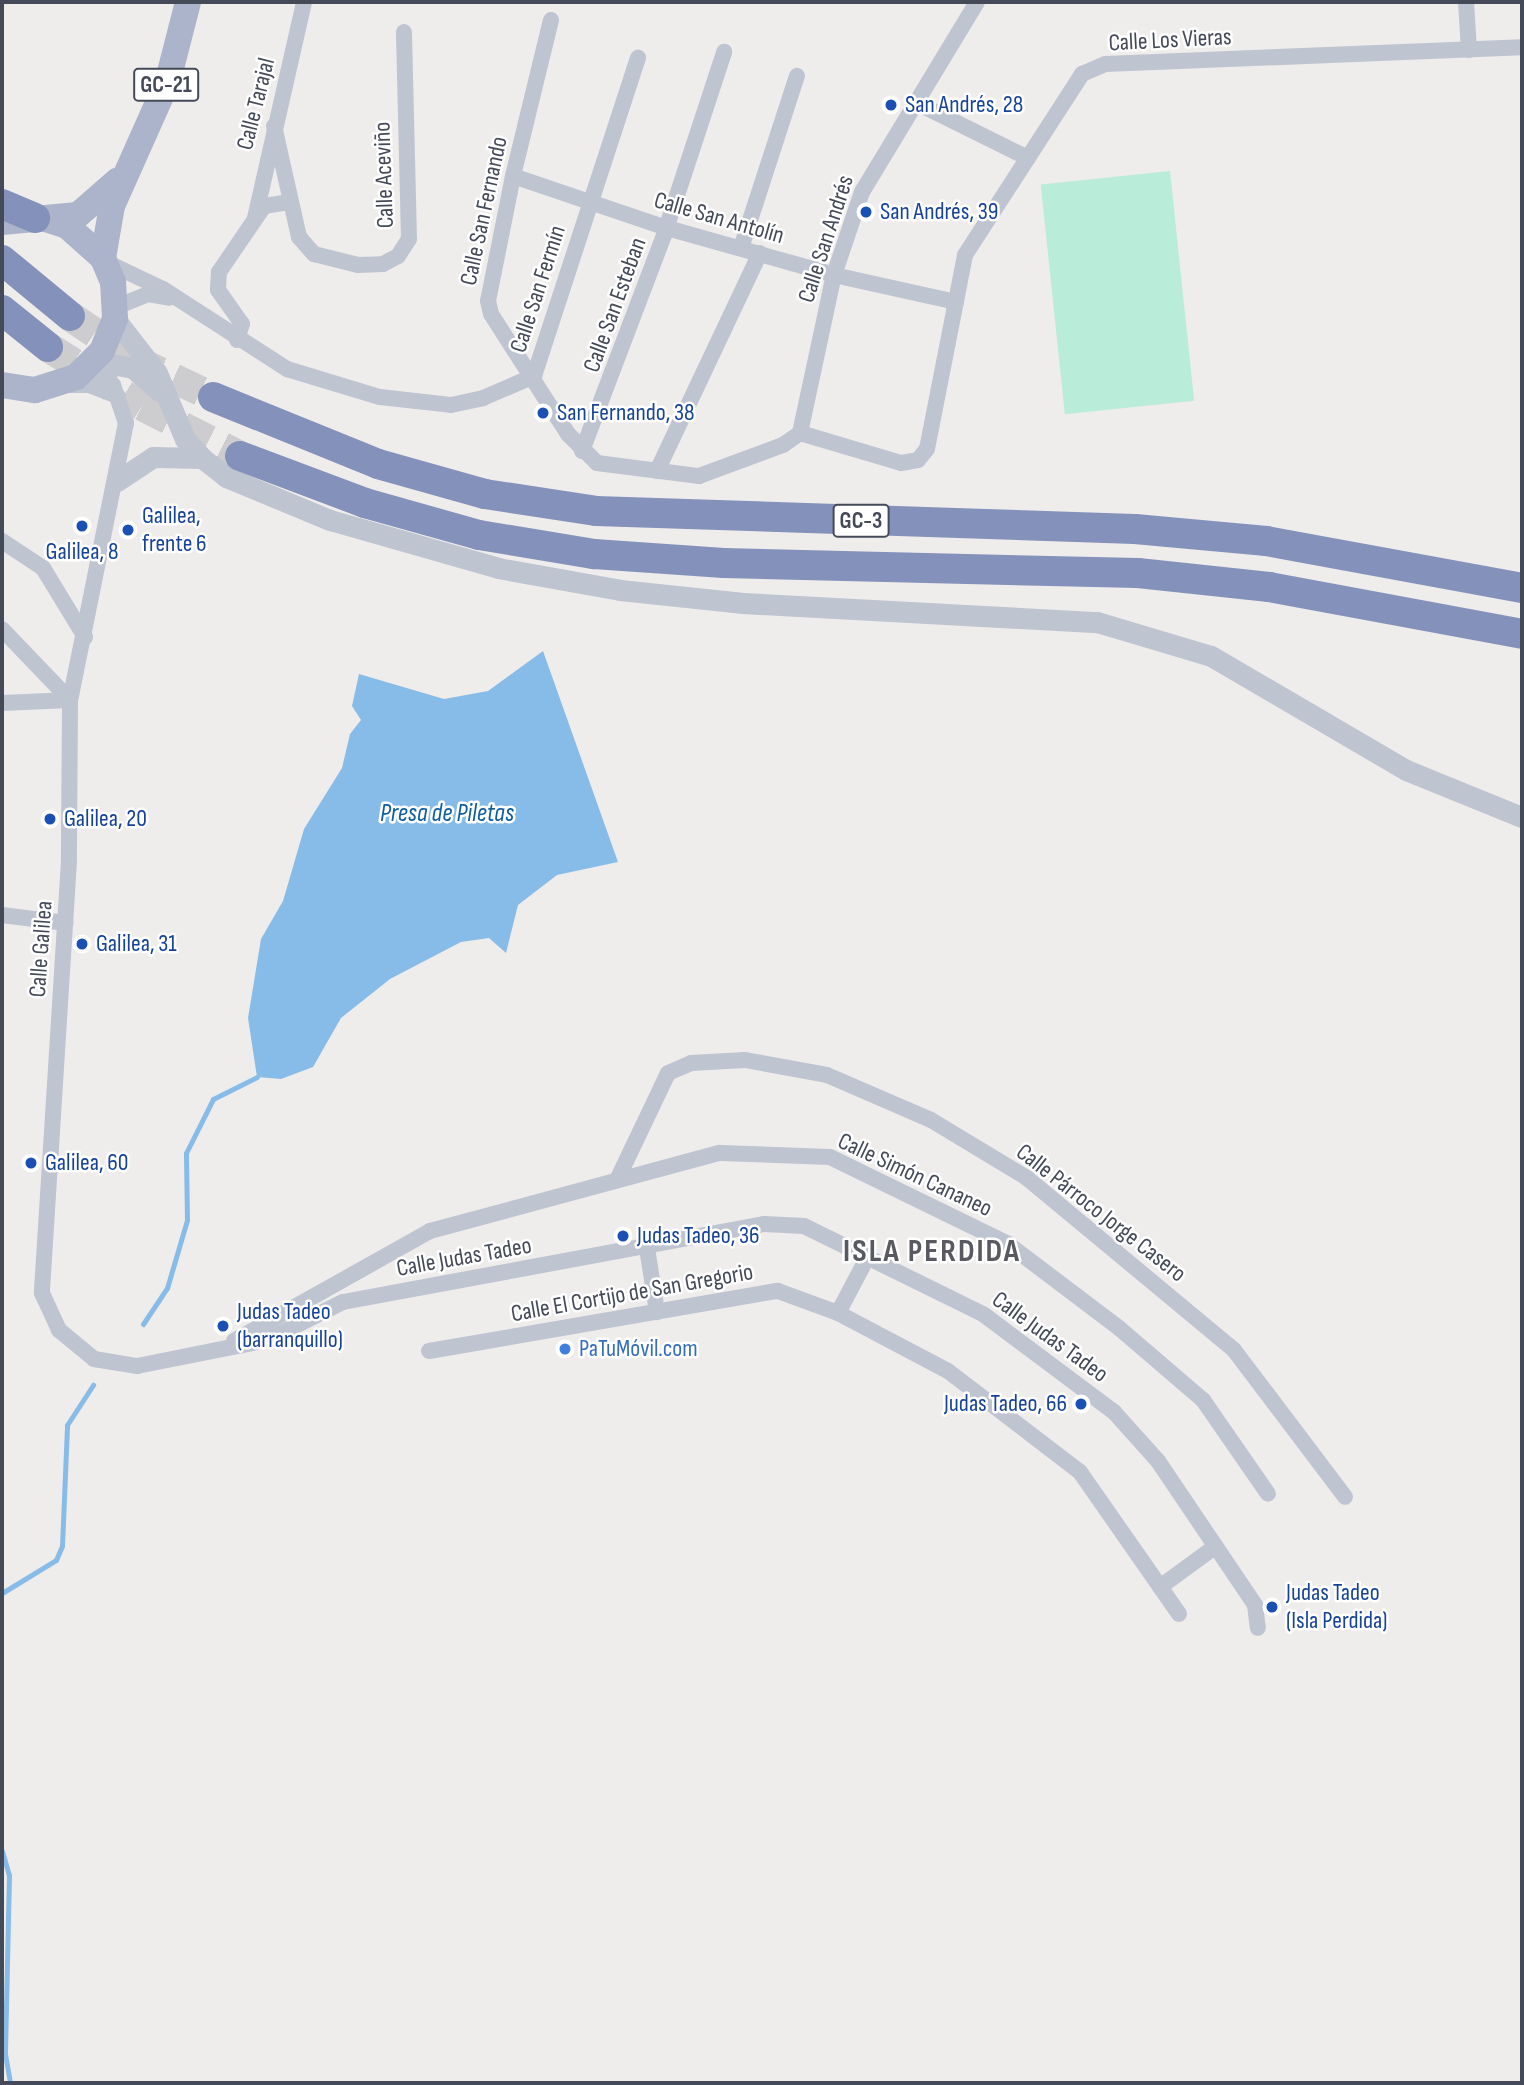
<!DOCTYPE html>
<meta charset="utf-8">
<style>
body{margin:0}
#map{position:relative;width:1524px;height:2085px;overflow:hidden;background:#efecec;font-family:"Sofia Sans Condensed",sans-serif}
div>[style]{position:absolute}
.green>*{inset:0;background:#baecda;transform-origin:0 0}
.water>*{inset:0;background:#88bce8}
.stream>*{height:5px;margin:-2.5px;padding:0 2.5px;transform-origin:2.5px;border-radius:2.5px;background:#88bce8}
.motorway-tunnel>*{height:30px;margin-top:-15px;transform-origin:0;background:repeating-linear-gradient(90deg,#cdccce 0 30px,transparent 0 45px)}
.minor>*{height:16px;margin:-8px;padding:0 8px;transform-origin:8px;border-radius:8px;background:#bfc4d1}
.tertiary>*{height:21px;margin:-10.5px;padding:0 10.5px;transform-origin:10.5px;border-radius:10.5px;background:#bfc4d1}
.primary>*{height:26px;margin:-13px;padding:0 13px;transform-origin:13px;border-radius:13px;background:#acb4cb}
.motorway>*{height:30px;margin:-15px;padding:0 15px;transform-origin:15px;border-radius:15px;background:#8491ba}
.dots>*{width:19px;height:19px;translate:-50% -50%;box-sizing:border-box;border:4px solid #fff;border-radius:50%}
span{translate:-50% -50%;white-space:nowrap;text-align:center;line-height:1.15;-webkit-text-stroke:5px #fff;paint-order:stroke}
.shield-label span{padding:2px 5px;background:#fff;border:2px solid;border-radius:5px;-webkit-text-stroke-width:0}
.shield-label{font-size:23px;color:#454a58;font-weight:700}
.street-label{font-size:24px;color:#454a58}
.transit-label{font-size:24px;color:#164399}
.left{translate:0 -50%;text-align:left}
.right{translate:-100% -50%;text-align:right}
.shop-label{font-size:24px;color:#366cbe}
.water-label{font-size:26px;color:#105ea1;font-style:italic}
.district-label{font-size:32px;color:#595a61;font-weight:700;letter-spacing:2px}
.frame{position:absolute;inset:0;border:4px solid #454a58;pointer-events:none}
</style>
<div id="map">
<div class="green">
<div style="left:1170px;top:171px;width:231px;height:130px;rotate:84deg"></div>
</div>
<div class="water">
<div style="clip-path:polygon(543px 651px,618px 862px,557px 875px,518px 905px,506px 953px,489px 938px,461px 942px,390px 979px,341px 1018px,313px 1067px,281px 1079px,257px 1077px,248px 1018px,261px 939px,283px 901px,304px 829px,342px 768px,350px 734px,361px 720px,352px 706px,359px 674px,444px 699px,488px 691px)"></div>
</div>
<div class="stream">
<div style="left:143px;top:1324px;width:43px;rotate:-56.3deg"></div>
<div style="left:167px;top:1288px;width:71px;rotate:-73.6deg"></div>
<div style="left:187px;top:1220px;width:67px;rotate:-90.9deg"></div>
<div style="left:186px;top:1153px;width:60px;rotate:-63.4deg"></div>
<div style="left:213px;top:1099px;width:49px;rotate:-26.6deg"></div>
<div style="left:2px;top:1593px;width:63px;rotate:-31.4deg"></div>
<div style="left:56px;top:1560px;width:15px;rotate:-67deg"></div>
<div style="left:62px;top:1546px;width:121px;rotate:-87.6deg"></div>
<div style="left:67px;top:1425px;width:48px;rotate:-57deg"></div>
<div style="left:2px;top:1851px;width:25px;rotate:74deg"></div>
<div style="left:9px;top:1875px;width:179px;rotate:91.3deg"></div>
<div style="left:5px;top:2054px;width:29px;rotate:80deg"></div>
</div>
<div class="motorway-tunnel">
<div style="left:70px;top:316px;width:76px;rotate:34.3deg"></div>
<div style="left:133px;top:359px;width:89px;rotate:25.4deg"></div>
<div style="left:48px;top:347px;width:111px;rotate:32.1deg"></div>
<div style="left:142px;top:406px;width:110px;rotate:27deg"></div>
</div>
<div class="minor">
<div style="left:1466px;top:2px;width:48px;rotate:86.4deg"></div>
<div style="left:551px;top:20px;width:161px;rotate:103.7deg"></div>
<div style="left:513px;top:176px;width:127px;rotate:101.3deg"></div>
<div style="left:488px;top:301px;width:13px;rotate:77deg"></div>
<div style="left:491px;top:314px;width:143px;rotate:57.3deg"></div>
<div style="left:568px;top:434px;width:41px;rotate:45deg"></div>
<div style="left:597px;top:463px;width:103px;rotate:7.3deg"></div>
<div style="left:699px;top:476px;width:90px;rotate:-20.3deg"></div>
<div style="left:783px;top:445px;width:21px;rotate:-35deg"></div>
<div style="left:915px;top:102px;width:126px;rotate:26.4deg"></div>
<div style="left:274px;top:126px;width:114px;rotate:77.3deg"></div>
<div style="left:299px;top:237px;width:23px;rotate:49deg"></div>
<div style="left:314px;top:254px;width:45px;rotate:14deg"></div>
<div style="left:358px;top:265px;width:25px;rotate:-2deg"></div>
<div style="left:383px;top:264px;width:17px;rotate:-28deg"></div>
<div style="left:398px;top:256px;width:20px;rotate:-57deg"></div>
<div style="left:409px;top:239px;width:207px;rotate:-91.4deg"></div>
<div style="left:513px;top:176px;width:163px;rotate:18.7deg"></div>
<div style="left:667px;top:228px;width:173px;rotate:15.7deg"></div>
<div style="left:834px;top:275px;width:125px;rotate:12.5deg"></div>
<div style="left:255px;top:218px;width:221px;rotate:-77.2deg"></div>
<div style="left:741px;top:248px;width:181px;rotate:-72deg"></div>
<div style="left:104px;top:261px;width:65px;rotate:25.4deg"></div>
<div style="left:163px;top:289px;width:148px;rotate:32.8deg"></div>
<div style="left:287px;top:369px;width:97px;rotate:16.8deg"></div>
<div style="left:380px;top:397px;width:71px;rotate:6.4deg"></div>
<div style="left:451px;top:405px;width:33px;rotate:-12deg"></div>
<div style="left:483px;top:398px;width:56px;rotate:-23.3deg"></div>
<div style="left:534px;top:376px;width:335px;rotate:-71.9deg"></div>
<div style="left:116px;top:307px;width:35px;rotate:-22deg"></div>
<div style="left:148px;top:294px;width:22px;rotate:10deg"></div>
<div style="left:237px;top:340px;width:17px;rotate:-73deg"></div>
<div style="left:242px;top:324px;width:42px;rotate:-125.2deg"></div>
<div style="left:218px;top:290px;width:18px;rotate:-87deg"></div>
<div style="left:219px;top:272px;width:80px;rotate:-55.7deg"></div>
<div style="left:264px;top:206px;width:25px;rotate:-9deg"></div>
<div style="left:91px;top:365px;width:30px;rotate:42deg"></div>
<div style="left:113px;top:385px;width:40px;rotate:71.1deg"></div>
<div style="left:126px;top:423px;width:283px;rotate:101.4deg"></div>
<div style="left:70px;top:700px;width:161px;rotate:90.4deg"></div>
<div style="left:69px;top:861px;width:433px;rotate:93.6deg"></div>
<div style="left:42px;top:1293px;width:41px;rotate:65.3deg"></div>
<div style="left:59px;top:1330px;width:45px;rotate:39.6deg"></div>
<div style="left:94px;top:1359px;width:44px;rotate:9.2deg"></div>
<div style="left:137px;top:1366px;width:133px;rotate:-11.3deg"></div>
<div style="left:267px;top:1340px;width:85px;rotate:-26.6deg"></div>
<div style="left:343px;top:1302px;width:428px;rotate:-10.5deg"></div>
<div style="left:764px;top:1224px;width:40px;rotate:2.9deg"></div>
<div style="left:804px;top:1226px;width:199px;rotate:26.2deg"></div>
<div style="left:983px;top:1314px;width:164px;rotate:36.8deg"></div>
<div style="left:1114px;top:1412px;width:66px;rotate:48.1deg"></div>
<div style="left:1158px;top:1461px;width:174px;rotate:56deg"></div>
<div style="left:1255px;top:1605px;width:23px;rotate:83deg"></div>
<div style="left:65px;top:385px;width:24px"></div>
<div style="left:89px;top:385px;width:31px;rotate:21deg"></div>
<div style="left:800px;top:433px;width:105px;rotate:16.5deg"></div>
<div style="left:901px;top:463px;width:17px;rotate:-10deg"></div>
<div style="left:918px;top:460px;width:14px;rotate:-51deg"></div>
<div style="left:927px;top:449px;width:198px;rotate:-78.9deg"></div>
<div style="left:965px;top:255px;width:216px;rotate:-57.1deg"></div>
<div style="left:1082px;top:74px;width:25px;rotate:-23deg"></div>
<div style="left:1105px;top:64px;width:417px;rotate:-2.3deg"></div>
<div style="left:800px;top:433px;width:162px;rotate:-77.9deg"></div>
<div style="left:834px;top:275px;width:88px;rotate:-71.4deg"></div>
<div style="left:862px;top:192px;width:222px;rotate:-58.8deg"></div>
<div style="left:582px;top:451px;width:231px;rotate:-69.2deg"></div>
<div style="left:664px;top:235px;width:193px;rotate:-71.8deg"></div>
<div style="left:657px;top:471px;width:241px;rotate:-64.7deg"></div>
<div style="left:2px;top:541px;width:49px;rotate:33.4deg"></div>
<div style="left:43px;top:568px;width:81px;rotate:58.7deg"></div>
<div style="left:2px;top:629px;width:98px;rotate:46.2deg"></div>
<div style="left:2px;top:703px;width:68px;rotate:-2.5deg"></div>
<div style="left:2px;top:915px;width:64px;rotate:7.2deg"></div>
<div style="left:618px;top:1178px;width:116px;rotate:-64.5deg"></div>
<div style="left:668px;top:1073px;width:25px;rotate:-23deg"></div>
<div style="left:691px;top:1063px;width:54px;rotate:-3.2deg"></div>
<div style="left:745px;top:1060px;width:83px;rotate:10.4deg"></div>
<div style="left:827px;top:1075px;width:113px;rotate:23.4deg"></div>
<div style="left:931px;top:1120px;width:112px;rotate:31.1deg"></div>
<div style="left:1027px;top:1178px;width:269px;rotate:39.7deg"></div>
<div style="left:1234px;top:1350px;width:184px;rotate:52.9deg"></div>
<div style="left:647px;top:1248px;width:65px;rotate:81.1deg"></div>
<div style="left:838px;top:1313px;width:64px;rotate:-62.2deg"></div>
<div style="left:234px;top:1341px;width:225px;rotate:-29.3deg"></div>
<div style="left:430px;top:1231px;width:300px;rotate:-15.1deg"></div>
<div style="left:720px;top:1153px;width:110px;rotate:2.1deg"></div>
<div style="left:830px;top:1157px;width:198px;rotate:26deg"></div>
<div style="left:1008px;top:1244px;width:139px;rotate:37.1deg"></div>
<div style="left:1119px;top:1328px;width:111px;rotate:40.6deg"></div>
<div style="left:1203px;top:1400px;width:114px;rotate:55.3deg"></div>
<div style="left:429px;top:1351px;width:354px;rotate:-9.8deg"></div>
<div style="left:778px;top:1291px;width:64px;rotate:20.1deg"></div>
<div style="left:838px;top:1313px;width:124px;rotate:27.8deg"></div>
<div style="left:948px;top:1371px;width:166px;rotate:37.4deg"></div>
<div style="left:1080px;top:1472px;width:173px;rotate:55.1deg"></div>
<div style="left:1160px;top:1587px;width:69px;rotate:-36.2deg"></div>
</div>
<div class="tertiary">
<div style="left:115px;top:319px;width:68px;rotate:52.1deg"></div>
<div style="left:157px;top:373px;width:72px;rotate:67deg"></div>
<div style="left:185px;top:439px;width:25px;rotate:48deg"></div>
<div style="left:202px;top:458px;width:31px;rotate:38deg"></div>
<div style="left:226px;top:477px;width:113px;rotate:22.5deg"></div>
<div style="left:330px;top:520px;width:175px;rotate:15.9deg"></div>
<div style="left:498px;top:568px;width:124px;rotate:10.2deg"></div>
<div style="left:620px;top:590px;width:124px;rotate:6deg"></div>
<div style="left:743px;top:603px;width:355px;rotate:3.1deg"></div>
<div style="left:1097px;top:622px;width:119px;rotate:16.6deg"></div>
<div style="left:1211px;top:656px;width:226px;rotate:30.3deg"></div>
<div style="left:1406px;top:770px;width:125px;rotate:22.1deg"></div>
<div style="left:94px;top:361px;width:40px;rotate:10deg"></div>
<div style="left:133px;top:368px;width:35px;rotate:41deg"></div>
<div style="left:117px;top:481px;width:43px;rotate:-33.7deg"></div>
<div style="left:153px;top:457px;width:49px;rotate:1.2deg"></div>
</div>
<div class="primary">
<div style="left:2px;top:222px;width:76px;rotate:-5.3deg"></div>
<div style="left:78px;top:215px;width:52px;rotate:-41.1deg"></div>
<div style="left:103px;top:258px;width:53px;rotate:-80.2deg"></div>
<div style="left:112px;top:206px;width:138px;rotate:-66deg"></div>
<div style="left:168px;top:80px;width:81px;rotate:-75.6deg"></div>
<div style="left:2px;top:385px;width:33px;rotate:9deg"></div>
<div style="left:35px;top:390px;width:43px;rotate:-17.6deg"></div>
<div style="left:76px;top:377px;width:37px;rotate:-45deg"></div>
<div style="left:102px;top:351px;width:35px;rotate:-68deg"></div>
<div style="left:115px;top:319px;width:37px;rotate:-93deg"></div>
<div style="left:113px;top:282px;width:26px;rotate:-113deg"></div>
<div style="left:103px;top:258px;width:48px;rotate:-138.4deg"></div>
<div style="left:67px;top:226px;width:22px;rotate:-162deg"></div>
</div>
<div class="motorway">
<div style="left:2px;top:204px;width:36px;rotate:23deg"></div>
<div style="left:2px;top:260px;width:88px;rotate:39.5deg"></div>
<div style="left:2px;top:310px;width:59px;rotate:38.8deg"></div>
<div style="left:213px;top:397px;width:178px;rotate:22.1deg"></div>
<div style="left:378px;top:464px;width:111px;rotate:15.7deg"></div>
<div style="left:485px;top:494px;width:112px;rotate:8.7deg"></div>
<div style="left:596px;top:511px;width:539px;rotate:1.91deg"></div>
<div style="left:1135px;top:529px;width:132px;rotate:5.2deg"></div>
<div style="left:1266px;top:541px;width:260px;rotate:10.4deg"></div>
<div style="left:240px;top:456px;width:134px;rotate:20.6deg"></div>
<div style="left:365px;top:503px;width:118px;rotate:15.7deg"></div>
<div style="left:479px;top:535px;width:117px;rotate:9.4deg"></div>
<div style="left:594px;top:554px;width:130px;rotate:4deg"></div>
<div style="left:724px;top:563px;width:414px;rotate:1.4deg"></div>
<div style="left:1138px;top:573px;width:132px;rotate:6.1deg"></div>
<div style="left:1269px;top:587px;width:257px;rotate:10.5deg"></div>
</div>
<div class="dots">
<div style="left:891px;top:105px;background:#1a4fb4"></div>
<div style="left:866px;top:212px;background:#1a4fb4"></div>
<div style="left:543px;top:413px;background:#1a4fb4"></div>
<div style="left:82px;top:526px;background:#1a4fb4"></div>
<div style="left:128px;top:530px;background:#1a4fb4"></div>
<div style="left:50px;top:819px;background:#1a4fb4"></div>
<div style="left:82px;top:944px;background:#1a4fb4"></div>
<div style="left:31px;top:1163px;background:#1a4fb4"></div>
<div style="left:623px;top:1236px;background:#1a4fb4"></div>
<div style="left:223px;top:1326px;background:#1a4fb4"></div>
<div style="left:565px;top:1349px;background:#3f7fe0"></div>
<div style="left:1081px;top:1404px;background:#1a4fb4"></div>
<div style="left:1272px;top:1607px;background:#1a4fb4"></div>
</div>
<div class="shield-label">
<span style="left:166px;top:85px">GC-21</span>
<span style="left:861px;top:521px">GC-3</span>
</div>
<div class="street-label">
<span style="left:1170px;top:40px;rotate:-3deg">Calle Los Vieras</span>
<span style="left:256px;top:104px;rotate:-76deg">Calle Tarajal</span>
<span style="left:384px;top:175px;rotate:-92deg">Calle Aceviño</span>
<span style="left:484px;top:211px;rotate:-78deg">Calle San Fernando</span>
<span style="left:719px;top:218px;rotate:16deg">Calle San Antolín</span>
<span style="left:826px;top:239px;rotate:-72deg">Calle San Andrés</span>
<span style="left:538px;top:289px;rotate:-72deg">Calle San Fermín</span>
<span style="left:615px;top:305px;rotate:-70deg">Calle San Esteban</span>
<span style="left:41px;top:949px;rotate:-86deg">Calle Galilea</span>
<span style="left:915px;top:1175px;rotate:25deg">Calle Simón Cananeo</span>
<span style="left:1101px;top:1213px;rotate:38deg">Calle Párroco Jorge Casero</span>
<span style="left:464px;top:1257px;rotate:-10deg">Calle Judas Tadeo</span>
<span style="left:632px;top:1293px;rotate:-10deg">Calle El Cortijo de San Gregorio</span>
<span style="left:1050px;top:1337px;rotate:36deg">Calle Judas Tadeo</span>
</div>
<div class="transit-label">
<span class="left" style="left:905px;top:105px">San Andrés, 28</span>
<span class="left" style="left:880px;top:212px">San Andrés, 39</span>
<span class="left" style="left:557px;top:413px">San Fernando, 38</span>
<span class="left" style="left:142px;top:530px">Galilea,<br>frente 6</span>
<span style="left:82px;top:552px">Galilea, 8</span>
<span class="left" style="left:64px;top:819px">Galilea, 20</span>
<span class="left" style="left:96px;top:944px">Galilea, 31</span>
<span class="left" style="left:45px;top:1163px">Galilea, 60</span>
<span class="left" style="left:637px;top:1236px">Judas Tadeo, 36</span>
<span class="left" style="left:237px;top:1326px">Judas Tadeo<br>(barranquillo)</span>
<span class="right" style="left:1067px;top:1404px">Judas Tadeo, 66</span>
<span class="left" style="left:1286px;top:1607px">Judas Tadeo<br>(Isla Perdida)</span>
</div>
<div class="shop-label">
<span class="left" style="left:579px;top:1349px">PaTuMóvil.com</span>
</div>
<div class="water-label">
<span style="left:447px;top:814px">Presa de Piletas</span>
</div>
<div class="district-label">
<span style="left:932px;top:1252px">ISLA PERDIDA</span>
</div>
<div class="frame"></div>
</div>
